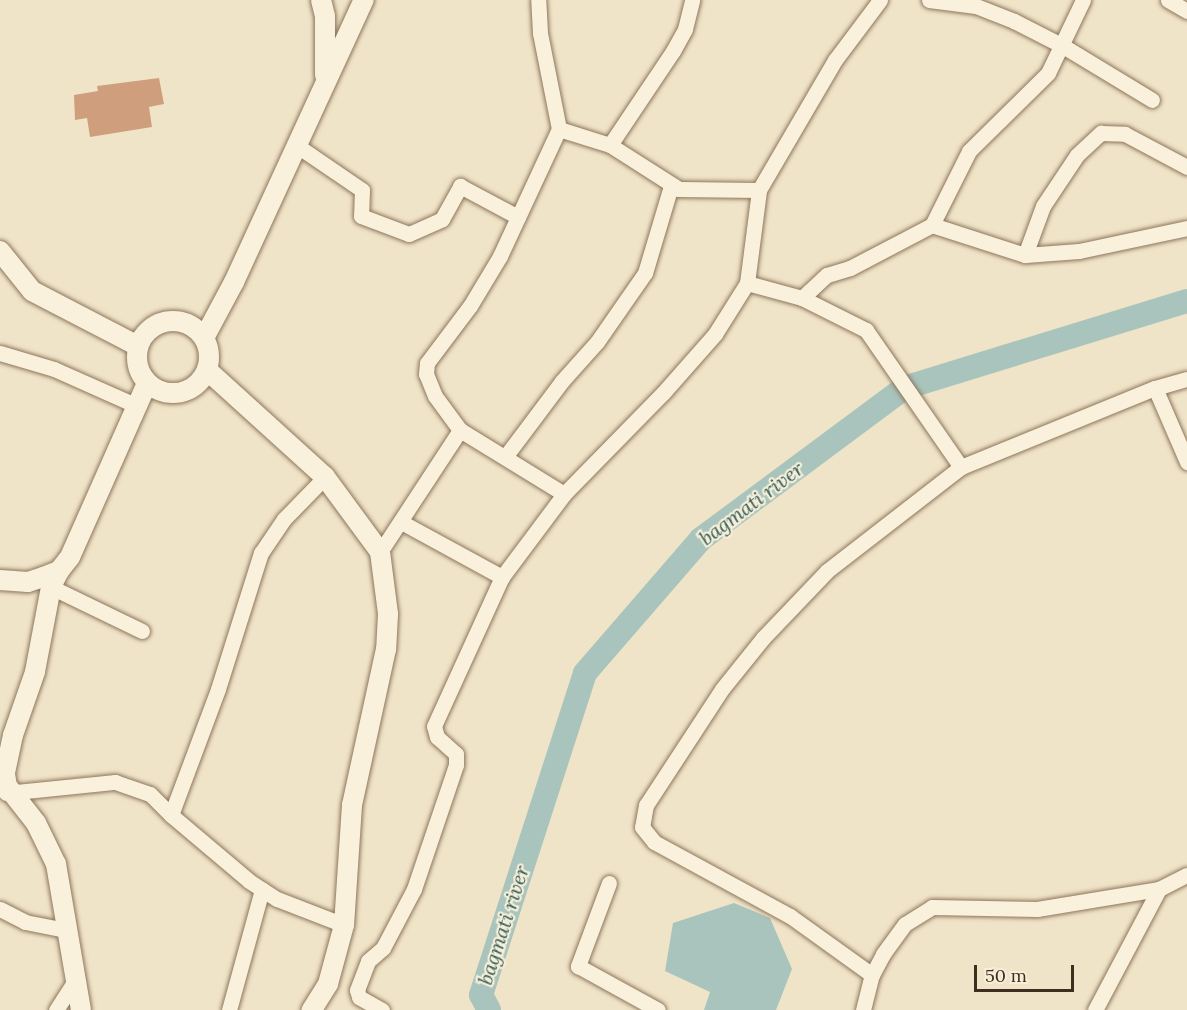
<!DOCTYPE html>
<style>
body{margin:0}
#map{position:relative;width:1187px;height:1010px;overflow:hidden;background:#f0e4c8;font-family:Lora,serif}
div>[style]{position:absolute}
.water>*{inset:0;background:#a9c4bc}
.river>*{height:24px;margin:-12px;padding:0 12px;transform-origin:12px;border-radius:12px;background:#a9c4bc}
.building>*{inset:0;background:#cf9f7d}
.roads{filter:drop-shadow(0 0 2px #8d765c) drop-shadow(0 0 2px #8d765c)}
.minor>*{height:15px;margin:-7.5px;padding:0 7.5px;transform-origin:7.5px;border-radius:7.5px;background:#faf1dc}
.tertiary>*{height:20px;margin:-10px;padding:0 10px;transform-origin:10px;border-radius:10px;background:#faf1dc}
.tertiary>.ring{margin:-10px;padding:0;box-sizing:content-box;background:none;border:20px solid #faf1dc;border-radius:50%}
span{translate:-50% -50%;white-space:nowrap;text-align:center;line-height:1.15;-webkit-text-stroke:4.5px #f7eed8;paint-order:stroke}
.water-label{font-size:20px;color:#2f5d5a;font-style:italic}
.scale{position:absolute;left:974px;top:965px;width:100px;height:27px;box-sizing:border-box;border:3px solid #3d2e20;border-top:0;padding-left:8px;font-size:18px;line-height:21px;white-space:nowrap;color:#3d2e20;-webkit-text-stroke:4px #f7eed8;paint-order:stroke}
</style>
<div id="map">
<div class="water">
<div style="clip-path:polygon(734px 903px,770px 918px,792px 969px,776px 1010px,704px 1010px,710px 992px,665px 971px,673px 923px)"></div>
</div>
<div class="river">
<div style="left:489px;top:1010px;width:17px;rotate:-118deg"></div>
<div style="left:481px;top:995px;width:338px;rotate:-72.1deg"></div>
<div style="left:585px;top:673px;width:177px;rotate:-49.1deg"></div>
<div style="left:701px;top:539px;width:253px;rotate:-36.6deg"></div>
<div style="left:904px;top:388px;width:296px;rotate:-17.1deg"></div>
</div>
<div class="building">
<div style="clip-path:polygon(159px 78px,164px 104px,149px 107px,152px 127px,90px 137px,87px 118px,75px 120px,74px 95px,98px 91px,97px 86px)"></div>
</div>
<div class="roads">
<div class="minor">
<div style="left:929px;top:0;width:47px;rotate:7.3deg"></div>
<div style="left:976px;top:6px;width:41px;rotate:21.5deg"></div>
<div style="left:1014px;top:21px;width:55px;rotate:27deg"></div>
<div style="left:1063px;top:46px;width:104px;rotate:31.2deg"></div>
<div style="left:1168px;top:0;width:22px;rotate:30deg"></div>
<div style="left:559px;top:129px;width:53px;rotate:17.4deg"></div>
<div style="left:610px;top:145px;width:82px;rotate:32.5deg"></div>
<div style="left:679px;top:189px;width:80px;rotate:0.7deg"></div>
<div style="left:296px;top:145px;width:80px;rotate:34.3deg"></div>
<div style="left:362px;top:190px;width:26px;rotate:92deg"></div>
<div style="left:361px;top:216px;width:51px;rotate:20.6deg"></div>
<div style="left:409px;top:234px;width:36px;rotate:-24deg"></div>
<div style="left:442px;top:219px;width:38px;rotate:-61deg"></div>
<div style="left:460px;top:186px;width:66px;rotate:28.1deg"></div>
<div style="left:610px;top:145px;width:113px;rotate:-56.2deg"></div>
<div style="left:673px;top:51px;width:25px;rotate:-61deg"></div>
<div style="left:685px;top:29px;width:30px;rotate:-76deg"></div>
<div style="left:932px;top:225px;width:98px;rotate:17.9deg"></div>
<div style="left:1025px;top:255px;width:54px;rotate:-4.2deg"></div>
<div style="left:1079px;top:251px;width:110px;rotate:-12deg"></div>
<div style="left:1025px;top:255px;width:52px;rotate:-69.8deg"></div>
<div style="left:1043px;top:206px;width:61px;rotate:-56.3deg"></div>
<div style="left:1077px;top:155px;width:33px;rotate:-43deg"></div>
<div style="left:1101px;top:133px;width:24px;rotate:2deg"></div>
<div style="left:1125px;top:134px;width:70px;rotate:28deg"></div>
<div style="left:747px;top:283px;width:57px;rotate:15.3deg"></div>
<div style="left:802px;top:298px;width:72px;rotate:26.6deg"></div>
<div style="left:866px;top:330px;width:167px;rotate:55.3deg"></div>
<div style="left:961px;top:467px;width:170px;rotate:142.2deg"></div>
<div style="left:827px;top:571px;width:93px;rotate:133.7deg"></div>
<div style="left:763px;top:638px;width:65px;rotate:128.8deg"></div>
<div style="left:722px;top:689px;width:139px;rotate:123.2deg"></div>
<div style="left:646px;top:805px;width:22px;rotate:100deg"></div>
<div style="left:642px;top:827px;width:19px;rotate:51deg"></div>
<div style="left:654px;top:842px;width:155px;rotate:28.6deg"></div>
<div style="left:790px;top:916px;width:101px;rotate:35.7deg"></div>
<div style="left:802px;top:298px;width:34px;rotate:-43deg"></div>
<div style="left:827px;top:275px;width:24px;rotate:-17deg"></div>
<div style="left:850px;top:268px;width:93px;rotate:-27.7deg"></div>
<div style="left:932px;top:225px;width:83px;rotate:-63.4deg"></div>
<div style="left:969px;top:151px;width:111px;rotate:-44.6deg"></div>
<div style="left:1048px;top:73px;width:81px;rotate:-64.4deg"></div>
<div style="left:0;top:353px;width:56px;rotate:16.5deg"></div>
<div style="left:54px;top:369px;width:89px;rotate:24deg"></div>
<div style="left:1155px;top:388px;width:81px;rotate:66.6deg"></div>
<div style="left:460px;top:430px;width:122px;rotate:31.6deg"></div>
<div style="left:564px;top:494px;width:141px;rotate:-45.6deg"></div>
<div style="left:663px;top:393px;width:79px;rotate:-48.6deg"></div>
<div style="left:715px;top:334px;width:60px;rotate:-57.9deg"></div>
<div style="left:747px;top:283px;width:94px;rotate:-82.6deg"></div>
<div style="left:759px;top:190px;width:151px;rotate:-59.7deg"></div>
<div style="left:835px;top:60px;width:75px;rotate:-53.1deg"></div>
<div style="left:505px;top:457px;width:95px;rotate:-53.1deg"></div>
<div style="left:562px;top:381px;width:52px;rotate:-48.1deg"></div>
<div style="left:597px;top:342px;width:84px;rotate:-55.2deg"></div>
<div style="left:645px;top:273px;width:91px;rotate:-73.4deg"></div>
<div style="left:961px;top:467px;width:209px;rotate:-22.2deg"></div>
<div style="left:1155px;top:388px;width:33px;rotate:-16deg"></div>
<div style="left:403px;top:523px;width:113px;rotate:28.6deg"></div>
<div style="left:380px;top:552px;width:146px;rotate:-56.7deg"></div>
<div style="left:460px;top:430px;width:42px;rotate:-126.3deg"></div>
<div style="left:435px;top:396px;width:24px;rotate:-112deg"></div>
<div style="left:426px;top:374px;width:11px;rotate:-85deg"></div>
<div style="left:427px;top:363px;width:71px;rotate:-53deg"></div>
<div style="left:470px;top:306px;width:58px;rotate:-59deg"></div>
<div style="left:500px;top:256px;width:140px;rotate:-65.1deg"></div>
<div style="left:559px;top:129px;width:98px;rotate:-101.2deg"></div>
<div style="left:540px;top:33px;width:33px;rotate:-93deg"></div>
<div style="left:51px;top:587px;width:101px;rotate:25.8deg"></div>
<div style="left:6px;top:793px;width:110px;rotate:-5.8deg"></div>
<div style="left:115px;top:782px;width:37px;rotate:19deg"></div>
<div style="left:150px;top:794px;width:30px;rotate:45deg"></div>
<div style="left:171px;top:815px;width:134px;rotate:-69.5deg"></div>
<div style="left:218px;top:689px;width:143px;rotate:-72.5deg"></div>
<div style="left:261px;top:553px;width:41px;rotate:-55.9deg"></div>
<div style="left:284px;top:519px;width:59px;rotate:-45.7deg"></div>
<div style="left:171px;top:815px;width:102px;rotate:40.2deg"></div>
<div style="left:249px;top:881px;width:33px;rotate:33deg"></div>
<div style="left:277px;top:899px;width:72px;rotate:21.2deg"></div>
<div style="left:609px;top:883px;width:89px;rotate:110.5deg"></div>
<div style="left:578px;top:966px;width:91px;rotate:28.8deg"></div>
<div style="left:0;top:909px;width:28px;rotate:27deg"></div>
<div style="left:25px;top:922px;width:42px;rotate:11deg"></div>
<div style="left:56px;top:1010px;width:35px;rotate:-57deg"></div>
<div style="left:229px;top:1010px;width:125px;rotate:-74.7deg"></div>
<div style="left:382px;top:1010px;width:26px;rotate:-151deg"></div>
<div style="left:359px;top:997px;width:7px;rotate:-106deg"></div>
<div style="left:357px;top:990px;width:31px;rotate:-69deg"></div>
<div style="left:368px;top:961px;width:20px;rotate:-41deg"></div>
<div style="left:383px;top:948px;width:67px;rotate:-62.3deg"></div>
<div style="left:414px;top:889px;width:131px;rotate:-71.3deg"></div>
<div style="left:456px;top:765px;width:11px;rotate:-90deg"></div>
<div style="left:456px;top:754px;width:25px;rotate:-138deg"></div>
<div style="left:437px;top:737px;width:11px;rotate:-105deg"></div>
<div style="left:434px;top:726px;width:164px;rotate:-65.5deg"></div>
<div style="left:502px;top:577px;width:104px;rotate:-53.2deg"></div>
<div style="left:863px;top:1010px;width:36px;rotate:-76deg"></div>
<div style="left:872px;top:975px;width:24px;rotate:-62deg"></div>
<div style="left:883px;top:954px;width:37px;rotate:-54deg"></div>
<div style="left:905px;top:924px;width:32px;rotate:-32deg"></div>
<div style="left:932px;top:907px;width:105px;rotate:1.1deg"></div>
<div style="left:1037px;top:909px;width:124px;rotate:-9.3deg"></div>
<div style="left:1159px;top:889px;width:31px;rotate:-27deg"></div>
<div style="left:1095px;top:1010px;width:137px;rotate:-62.1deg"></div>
</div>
<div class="tertiary">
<div style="left:321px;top:0;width:16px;rotate:76deg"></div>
<div style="left:325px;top:16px;width:59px;rotate:90deg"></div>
<div style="left:0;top:251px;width:51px;rotate:51.3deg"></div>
<div style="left:32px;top:291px;width:119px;rotate:27.4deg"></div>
<div class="ring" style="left:137px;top:321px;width:52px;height:52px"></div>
<div style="left:204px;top:338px;width:64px;rotate:-61.8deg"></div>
<div style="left:234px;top:282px;width:311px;rotate:-65.3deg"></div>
<div style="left:207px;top:370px;width:159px;rotate:42.2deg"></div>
<div style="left:325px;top:477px;width:93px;rotate:53.7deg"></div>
<div style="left:380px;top:552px;width:63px;rotate:82.6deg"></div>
<div style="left:388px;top:614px;width:35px;rotate:93deg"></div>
<div style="left:386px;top:649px;width:160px;rotate:102.3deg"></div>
<div style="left:352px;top:805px;width:120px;rotate:93.8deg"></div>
<div style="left:344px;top:925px;width:61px;rotate:105.2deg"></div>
<div style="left:328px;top:984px;width:31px;rotate:122deg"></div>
<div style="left:59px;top:571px;width:18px;rotate:117deg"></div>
<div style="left:51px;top:587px;width:86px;rotate:100.7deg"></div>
<div style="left:35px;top:672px;width:67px;rotate:109.2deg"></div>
<div style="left:13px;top:735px;width:40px;rotate:102deg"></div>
<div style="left:5px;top:774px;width:12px;rotate:81deg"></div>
<div style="left:7px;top:786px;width:47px;rotate:51.9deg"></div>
<div style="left:36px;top:823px;width:46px;rotate:64deg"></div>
<div style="left:56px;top:864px;width:148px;rotate:80.3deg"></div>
<div style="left:0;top:580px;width:28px;rotate:4deg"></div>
<div style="left:28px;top:582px;width:16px;rotate:-18deg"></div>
<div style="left:43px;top:577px;width:17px;rotate:-21deg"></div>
<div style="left:59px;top:571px;width:18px;rotate:-52deg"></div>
<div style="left:70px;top:557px;width:190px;rotate:-66.1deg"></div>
</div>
</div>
<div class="water-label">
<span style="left:751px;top:503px;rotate:-37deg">bagmati river</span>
<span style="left:503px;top:925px;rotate:-72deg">bagmati river</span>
</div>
<div class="scale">50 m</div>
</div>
